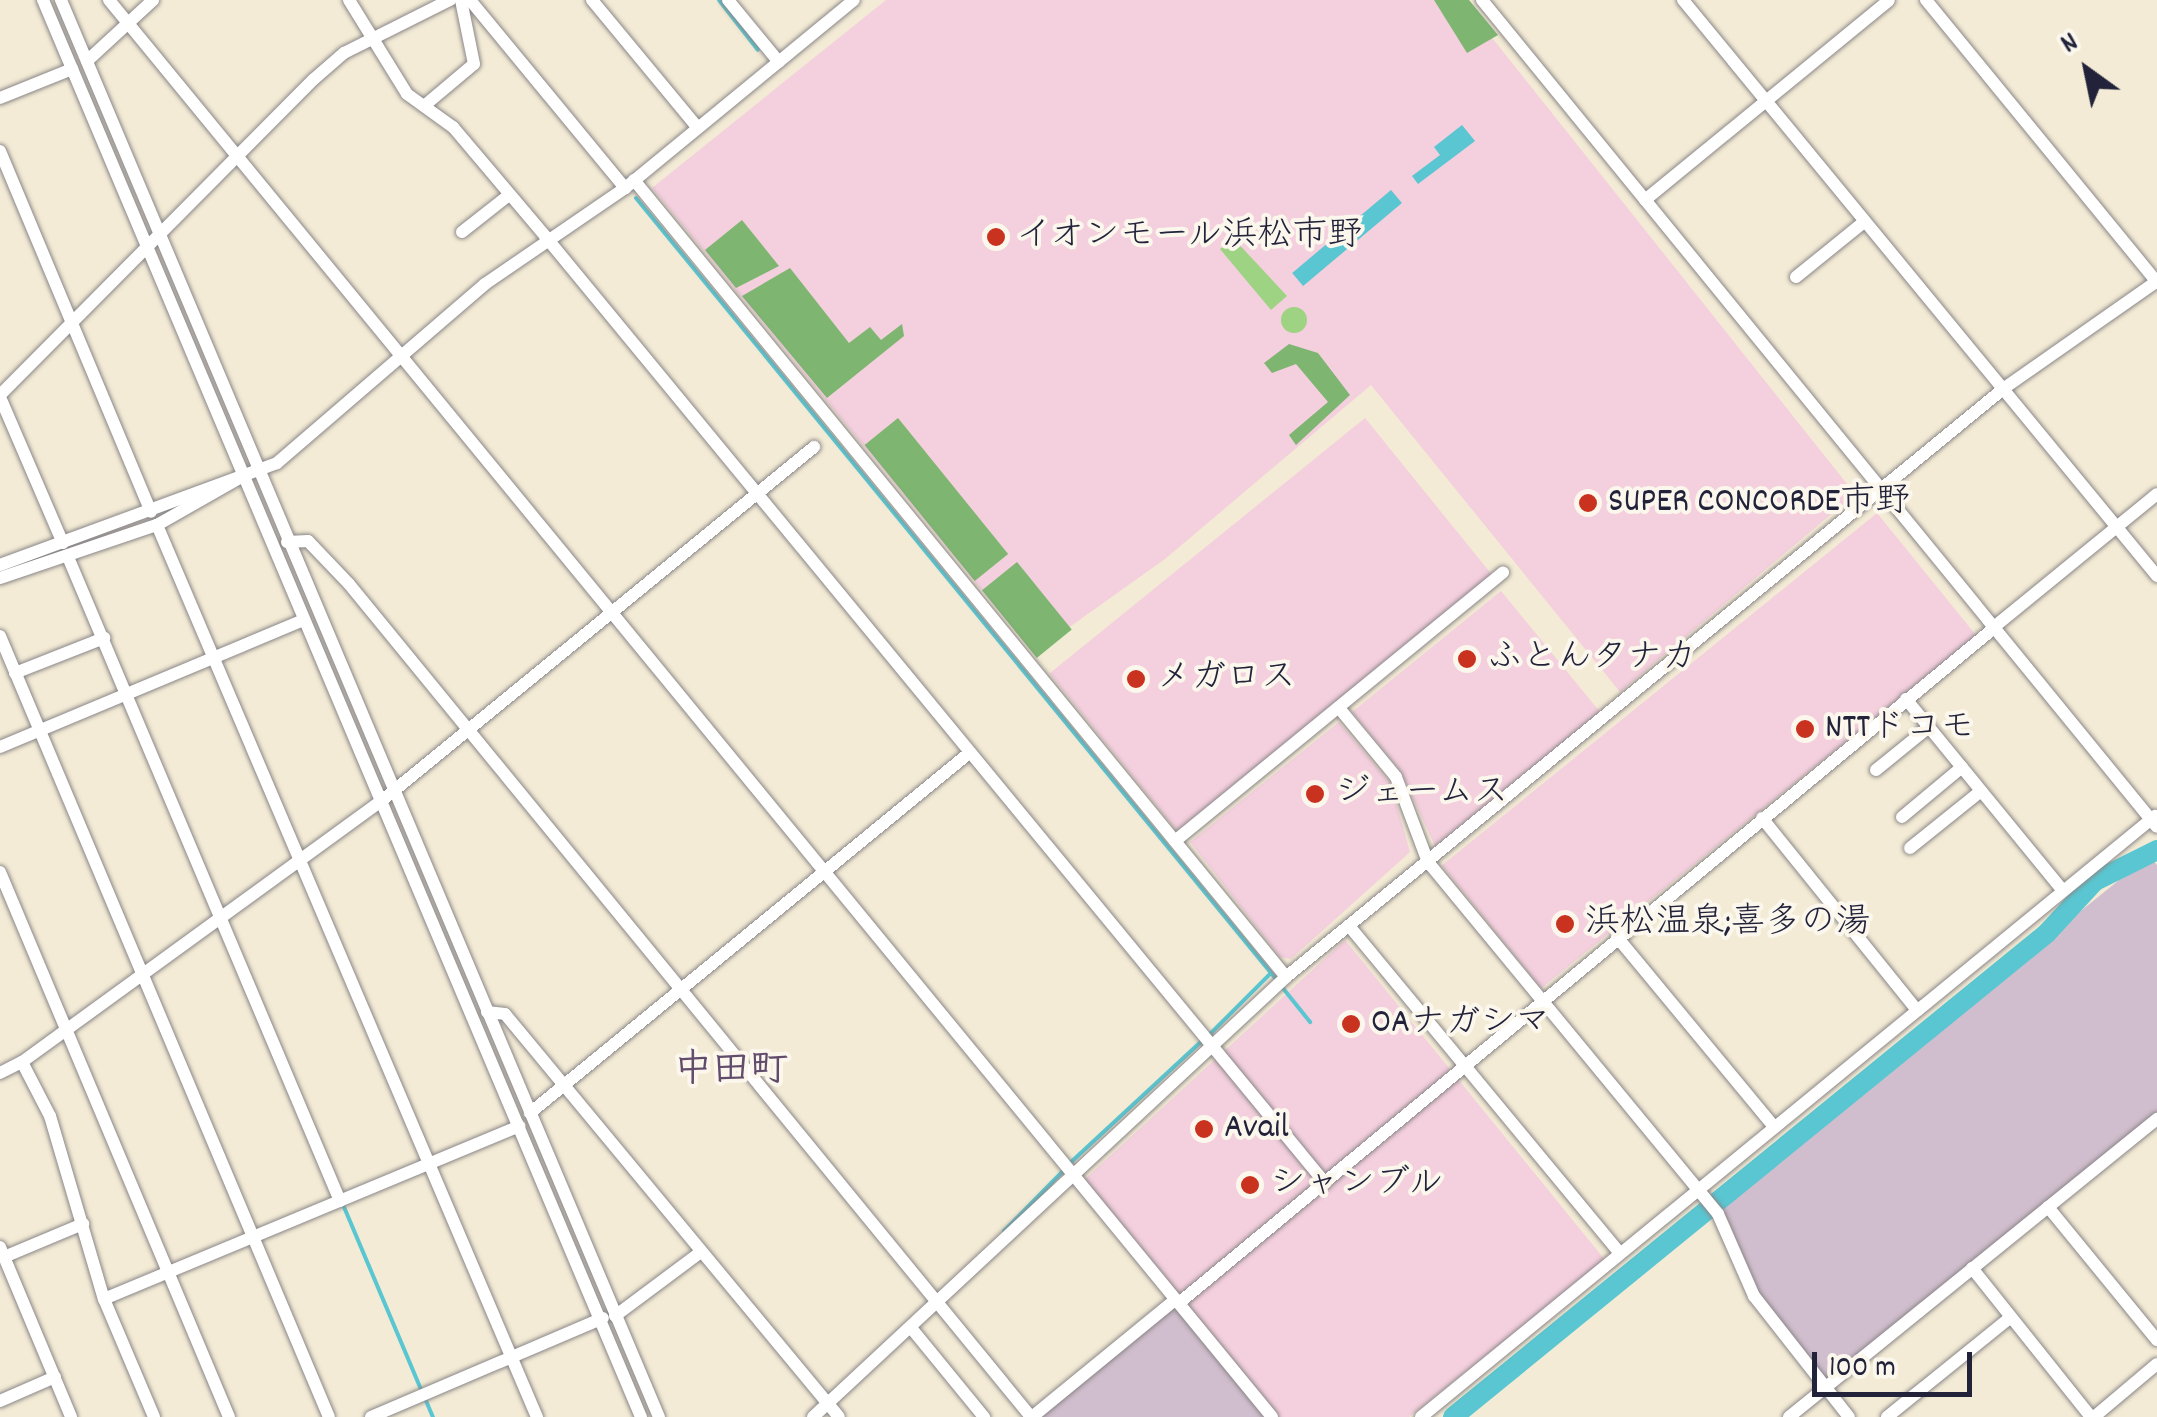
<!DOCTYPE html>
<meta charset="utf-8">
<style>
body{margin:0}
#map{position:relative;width:2157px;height:1417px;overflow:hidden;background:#f3ebd5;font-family:Dekko,"Klee One",sans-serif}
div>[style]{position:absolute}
.built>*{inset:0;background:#f4cfdd;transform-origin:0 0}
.industrial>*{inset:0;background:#d0bdcd}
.green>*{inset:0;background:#9dd383}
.round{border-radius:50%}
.forest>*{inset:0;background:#7eb571;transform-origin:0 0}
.water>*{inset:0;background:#59c6d1;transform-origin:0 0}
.stream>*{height:4px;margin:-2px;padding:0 2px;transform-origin:2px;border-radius:2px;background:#59c6d1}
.river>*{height:20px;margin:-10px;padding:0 10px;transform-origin:10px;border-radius:10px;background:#59c6d1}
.roads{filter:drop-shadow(0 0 2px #8a8688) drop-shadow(0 0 2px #8a8688)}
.minor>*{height:12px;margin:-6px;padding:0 6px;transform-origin:6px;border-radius:6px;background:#fff}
.dots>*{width:28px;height:28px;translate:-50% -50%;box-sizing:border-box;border:5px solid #fbf7ec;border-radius:50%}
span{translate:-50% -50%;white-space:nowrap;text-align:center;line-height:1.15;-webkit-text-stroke:8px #fbf7ec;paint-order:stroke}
.poi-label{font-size:35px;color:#22223b}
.left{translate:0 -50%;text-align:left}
.neighbourhood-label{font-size:38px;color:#624c6b;font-weight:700}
.north{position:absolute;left:2037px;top:20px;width:100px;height:100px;-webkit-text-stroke:8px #fbf7ec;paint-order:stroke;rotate:327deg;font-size:28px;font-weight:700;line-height:40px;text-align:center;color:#22223b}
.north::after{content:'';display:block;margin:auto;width:35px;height:45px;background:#22223b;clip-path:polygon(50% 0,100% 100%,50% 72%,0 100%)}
.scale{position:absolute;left:1812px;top:1352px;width:160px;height:45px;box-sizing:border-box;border:5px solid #22223b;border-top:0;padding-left:12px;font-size:30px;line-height:35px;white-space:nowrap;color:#22223b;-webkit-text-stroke:8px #fbf7ec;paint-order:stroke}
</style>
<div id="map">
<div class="built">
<div style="clip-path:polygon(886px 0,1462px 0,1855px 494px,1620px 692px,1371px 385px,1165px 559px,1033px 653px,652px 188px)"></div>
<div style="left:1365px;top:418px;width:204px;height:406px;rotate:51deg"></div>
<div style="left:1877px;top:513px;width:158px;height:560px;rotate:51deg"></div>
<div style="clip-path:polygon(1501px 591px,1600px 712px,1435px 846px,1400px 770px,1352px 712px)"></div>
<div style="clip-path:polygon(1339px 722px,1391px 784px,1410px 852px,1291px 959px,1280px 957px,1190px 842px)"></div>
<div style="clip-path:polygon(1345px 940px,1605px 1260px,1409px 1417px,1279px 1417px,1085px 1179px)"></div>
</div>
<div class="industrial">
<div style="clip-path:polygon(2149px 856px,2157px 865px,2157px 1112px,1826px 1382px,1754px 1290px,1719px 1202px)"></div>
<div style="clip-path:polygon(1174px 1305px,1266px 1417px,1037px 1417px)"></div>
</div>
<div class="green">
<div style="clip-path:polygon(1234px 239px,1287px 296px,1271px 310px,1220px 249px)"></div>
<div class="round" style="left:1281px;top:307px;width:26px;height:26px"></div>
</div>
<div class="forest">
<div style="clip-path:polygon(1434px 0,1469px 0,1498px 35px,1467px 53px)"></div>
<div style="clip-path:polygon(742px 220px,779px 266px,736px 288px,705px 250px)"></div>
<div style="clip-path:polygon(790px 268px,849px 343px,870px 327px,881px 340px,902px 324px,904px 336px,827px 398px,742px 296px)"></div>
<div style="clip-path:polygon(1289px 344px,1318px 353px,1350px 395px,1296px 445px,1289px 435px,1328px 402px,1296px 364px,1272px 373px,1264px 363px)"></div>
<div style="left:898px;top:418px;width:175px;height:43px;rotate:51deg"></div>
<div style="left:1017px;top:562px;width:87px;height:45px;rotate:51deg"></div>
</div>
<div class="water">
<div style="clip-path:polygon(1462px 125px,1475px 141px,1418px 184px,1412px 176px,1440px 155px,1434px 147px)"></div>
<div style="left:1391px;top:190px;width:17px;height:129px;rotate:50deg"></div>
</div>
<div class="stream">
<div style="left:719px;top:0;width:63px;rotate:52deg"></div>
<div style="left:636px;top:198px;width:1010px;rotate:50.67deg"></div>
<div style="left:1282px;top:987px;width:45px;rotate:51.3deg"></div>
<div style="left:1210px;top:1034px;width:85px;rotate:-45deg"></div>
<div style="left:1070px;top:1163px;width:181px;rotate:-42.8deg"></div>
<div style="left:344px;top:1207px;width:201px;rotate:67.1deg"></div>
<div style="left:1004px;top:1231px;width:86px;rotate:-45.5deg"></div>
<div style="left:424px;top:1396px;width:23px;rotate:67deg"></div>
</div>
<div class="river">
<div style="left:1453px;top:1417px;width:766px;rotate:-39.17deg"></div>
<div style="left:2047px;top:933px;width:71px;rotate:-47.3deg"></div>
<div style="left:2095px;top:881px;width:69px;rotate:-26.6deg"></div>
</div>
<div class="roads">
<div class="minor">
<div style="left:43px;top:0;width:1538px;rotate:67.12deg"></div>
<div style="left:61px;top:0;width:1538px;rotate:67.12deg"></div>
<div style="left:109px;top:0;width:1833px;rotate:50.62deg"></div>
<div style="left:349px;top:0;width:110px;rotate:58.3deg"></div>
<div style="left:407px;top:94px;width:57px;rotate:35.7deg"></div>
<div style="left:453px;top:127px;width:143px;rotate:49.8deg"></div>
<div style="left:545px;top:236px;width:1227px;rotate:50.52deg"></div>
<div style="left:470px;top:0;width:244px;rotate:50.5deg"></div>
<div style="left:592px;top:0;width:166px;rotate:50.4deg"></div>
<div style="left:728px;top:0;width:80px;rotate:50.6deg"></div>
<div style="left:1482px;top:0;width:1067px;rotate:50.78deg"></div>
<div style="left:1683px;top:0;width:746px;rotate:50.55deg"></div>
<div style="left:1926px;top:0;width:365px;rotate:50.7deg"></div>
<div style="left:87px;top:61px;width:90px;rotate:-42.7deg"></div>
<div style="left:0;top:98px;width:78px;rotate:-21.9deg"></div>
<div style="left:424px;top:106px;width:65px;rotate:-40deg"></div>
<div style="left:474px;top:64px;width:65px;rotate:-101.5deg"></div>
<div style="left:0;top:151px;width:391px;rotate:67.3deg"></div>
<div style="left:634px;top:180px;width:1030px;rotate:50.71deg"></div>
<div style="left:1645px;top:200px;width:315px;rotate:-39.3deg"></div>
<div style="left:462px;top:232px;width:60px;rotate:-38.2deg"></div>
<div style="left:1796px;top:277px;width:87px;rotate:-39deg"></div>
<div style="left:0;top:395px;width:445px;rotate:-45.2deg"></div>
<div style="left:314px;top:79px;width:40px;rotate:-41deg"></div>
<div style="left:344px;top:53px;width:119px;rotate:-26.6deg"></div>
<div style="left:0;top:397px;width:159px;rotate:66.7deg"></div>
<div style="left:157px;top:525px;width:970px;rotate:66.93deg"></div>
<div style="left:287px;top:542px;width:21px;rotate:-3deg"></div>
<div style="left:308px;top:541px;width:59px;rotate:46.4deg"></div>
<div style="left:349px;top:584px;width:1077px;rotate:50.69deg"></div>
<div style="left:68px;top:557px;width:699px;rotate:67.1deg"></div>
<div style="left:0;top:565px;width:295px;rotate:-20.2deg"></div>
<div style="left:277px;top:463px;width:274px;rotate:-40.7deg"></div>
<div style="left:485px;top:284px;width:170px;rotate:-34.4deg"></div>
<div style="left:625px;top:188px;width:296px;rotate:-39.4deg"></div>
<div style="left:0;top:578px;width:166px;rotate:-18.7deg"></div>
<div style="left:157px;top:525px;width:97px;rotate:-29.7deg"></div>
<div style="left:1994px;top:627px;width:210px;rotate:-39.2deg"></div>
<div style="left:0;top:636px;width:847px;rotate:67.16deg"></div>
<div style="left:15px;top:673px;width:96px;rotate:-21.5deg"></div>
<div style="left:1906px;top:699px;width:248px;rotate:50.7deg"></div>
<div style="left:1339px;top:708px;width:89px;rotate:50.4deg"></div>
<div style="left:1396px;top:777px;width:91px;rotate:69.4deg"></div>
<div style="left:1428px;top:862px;width:456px;rotate:50.5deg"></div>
<div style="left:1718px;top:1214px;width:90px;rotate:66.3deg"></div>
<div style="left:1754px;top:1296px;width:154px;rotate:51.9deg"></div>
<div style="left:0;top:747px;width:329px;rotate:-22.7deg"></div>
<div style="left:1876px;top:770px;width:68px;rotate:-39.1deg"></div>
<div style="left:1902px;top:817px;width:78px;rotate:-39.8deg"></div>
<div style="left:1762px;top:818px;width:247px;rotate:51.1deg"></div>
<div style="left:1175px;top:841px;width:424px;rotate:-39.3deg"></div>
<div style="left:1910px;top:848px;width:91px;rotate:-38.8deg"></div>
<div style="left:0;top:872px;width:591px;rotate:67.21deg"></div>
<div style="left:1350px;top:927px;width:423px;rotate:50.4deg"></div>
<div style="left:1617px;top:937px;width:246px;rotate:50.4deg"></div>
<div style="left:487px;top:1012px;width:18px;rotate:6deg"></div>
<div style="left:505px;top:1014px;width:523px;rotate:50.35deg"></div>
<div style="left:22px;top:1062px;width:442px;rotate:-36deg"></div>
<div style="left:380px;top:802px;width:561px;rotate:-39.28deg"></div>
<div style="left:0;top:1073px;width:25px;rotate:-27deg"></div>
<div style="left:22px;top:1062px;width:61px;rotate:62.6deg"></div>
<div style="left:50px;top:1116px;width:191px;rotate:73.6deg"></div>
<div style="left:104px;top:1299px;width:128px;rotate:67deg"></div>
<div style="left:530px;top:1113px;width:566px;rotate:-39.34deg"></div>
<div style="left:2048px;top:1207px;width:172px;rotate:50.7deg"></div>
<div style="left:0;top:1247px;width:184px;rotate:67.3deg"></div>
<div style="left:4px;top:1257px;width:86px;rotate:-22.7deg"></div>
<div style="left:1972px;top:1268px;width:191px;rotate:51.4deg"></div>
<div style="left:104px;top:1299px;width:450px;rotate:-22.6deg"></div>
<div style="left:1179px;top:1303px;width:1058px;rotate:-39.63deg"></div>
<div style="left:615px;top:1316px;width:107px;rotate:-36.7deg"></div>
<div style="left:912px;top:1329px;width:114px;rotate:50.7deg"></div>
<div style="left:0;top:1401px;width:60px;rotate:-23.6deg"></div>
<div style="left:371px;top:1417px;width:252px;rotate:-23.1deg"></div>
<div style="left:813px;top:1417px;width:646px;rotate:-42.93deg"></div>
<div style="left:1286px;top:977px;width:927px;rotate:-39.35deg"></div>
<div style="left:2003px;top:389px;width:188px;rotate:-35deg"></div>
<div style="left:1032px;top:1417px;width:186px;rotate:-39.3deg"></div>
<div style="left:1421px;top:1417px;width:949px;rotate:-39.31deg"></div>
<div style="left:1789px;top:1417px;width:474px;rotate:-39deg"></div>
<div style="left:1887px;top:1417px;width:159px;rotate:-38.9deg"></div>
<div style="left:2094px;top:1417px;width:82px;rotate:-40.1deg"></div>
</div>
</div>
<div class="dots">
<div style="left:996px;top:237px;background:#c8321e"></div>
<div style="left:1588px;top:503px;background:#c8321e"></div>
<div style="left:1467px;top:659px;background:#c8321e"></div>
<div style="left:1136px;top:679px;background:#c8321e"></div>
<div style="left:1805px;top:729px;background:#c8321e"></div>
<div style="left:1315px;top:794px;background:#c8321e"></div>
<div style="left:1565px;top:924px;background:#c8321e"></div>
<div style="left:1351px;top:1024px;background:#c8321e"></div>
<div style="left:1204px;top:1129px;background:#c8321e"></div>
<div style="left:1250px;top:1185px;background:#c8321e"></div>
</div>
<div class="poi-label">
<span class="left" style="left:1016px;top:237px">イオンモール浜松市野</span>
<span class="left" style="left:1608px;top:503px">SUPER CONCORDE市野</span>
<span class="left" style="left:1487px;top:659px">ふとんタナカ</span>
<span class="left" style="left:1156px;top:679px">メガロス</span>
<span class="left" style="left:1825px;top:729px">NTTドコモ</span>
<span class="left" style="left:1335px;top:794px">ジェームス</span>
<span class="left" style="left:1585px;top:924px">浜松温泉;喜多の湯</span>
<span class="left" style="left:1371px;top:1024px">OAナガシマ</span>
<span class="left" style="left:1224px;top:1129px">Avail</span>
<span class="left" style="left:1270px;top:1185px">シャンブル</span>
</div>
<div class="neighbourhood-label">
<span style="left:731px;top:1073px">中田町</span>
</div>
<div class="north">N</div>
<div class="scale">100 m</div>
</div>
